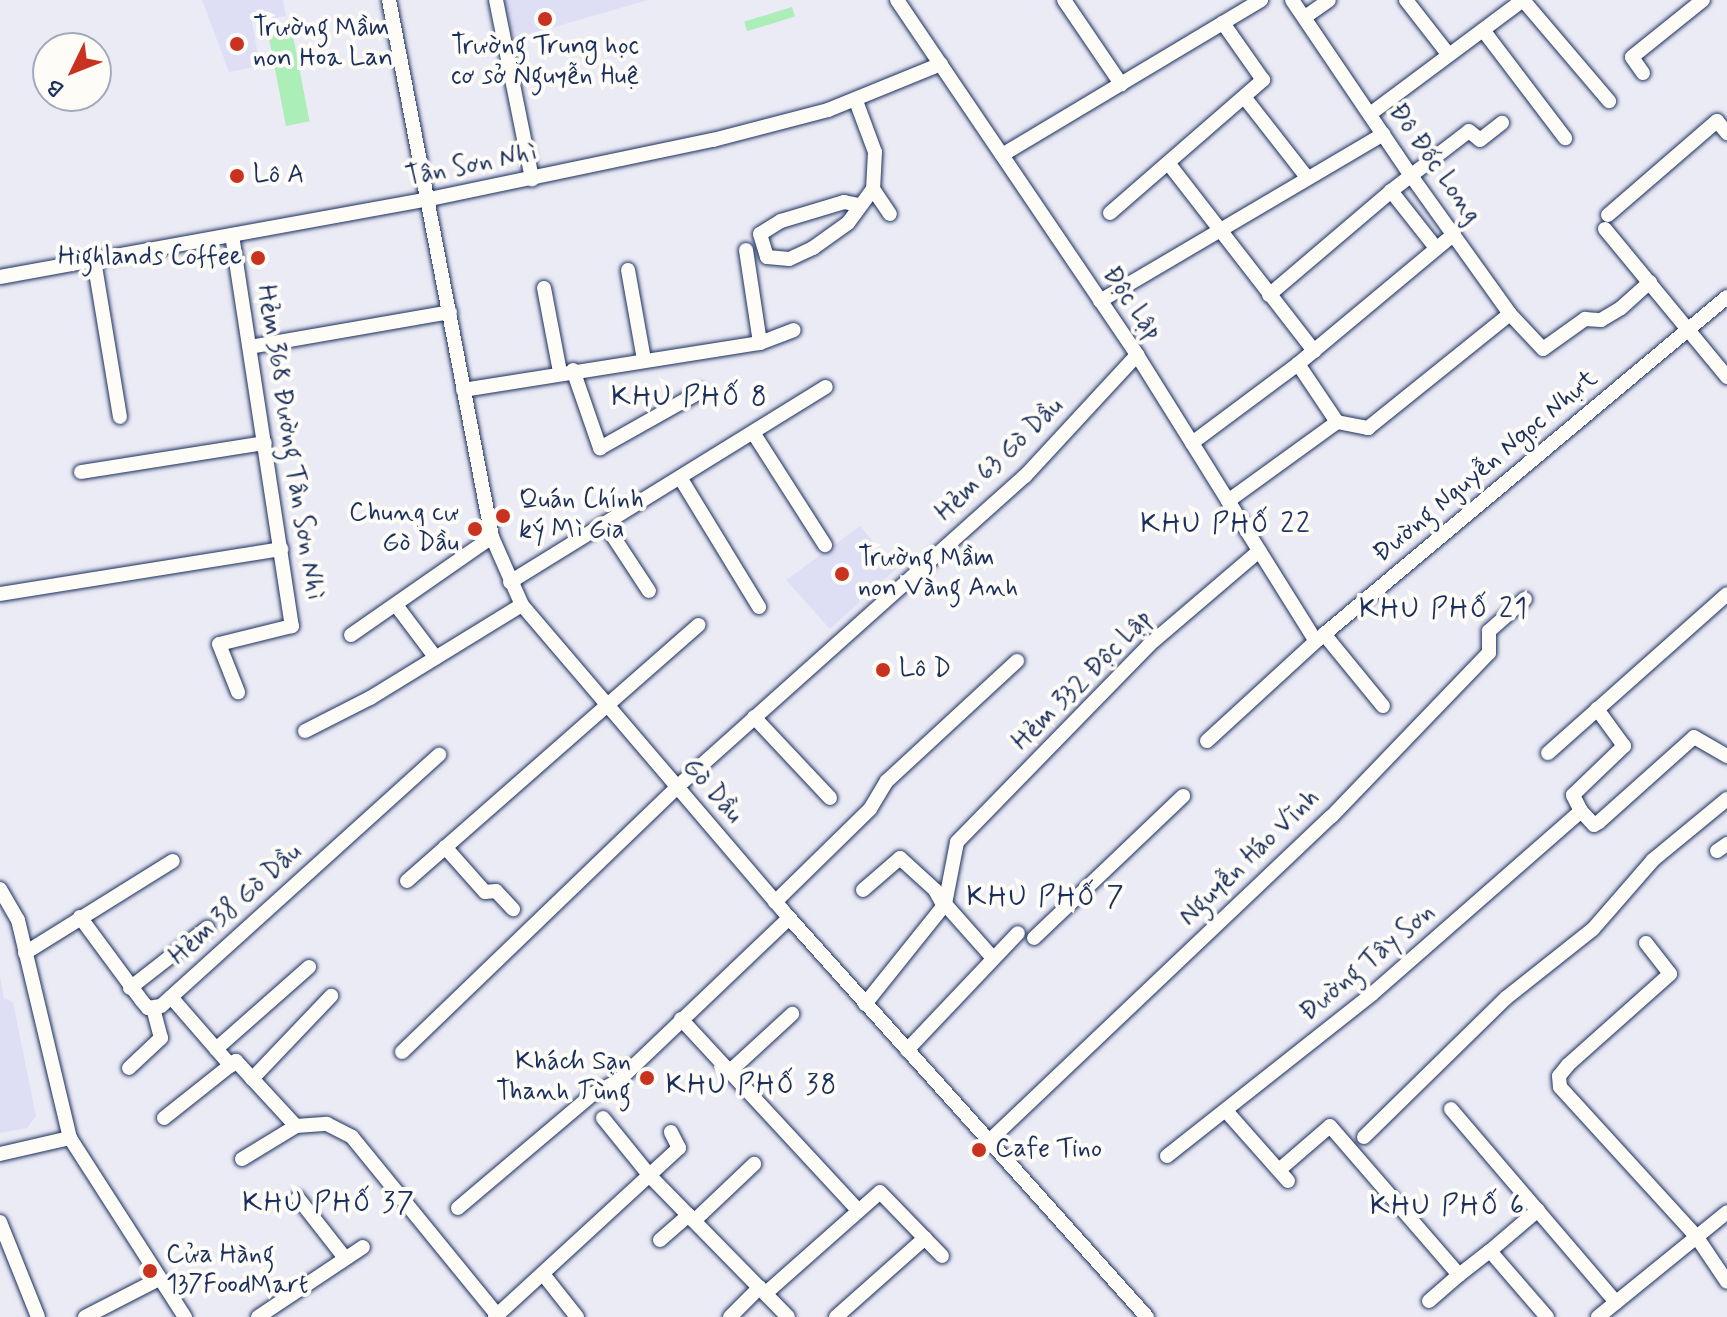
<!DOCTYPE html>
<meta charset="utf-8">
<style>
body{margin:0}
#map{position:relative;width:1727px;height:1317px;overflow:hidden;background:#ebebf6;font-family:Mynerve,sans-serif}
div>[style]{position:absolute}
.built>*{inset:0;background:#dedff5}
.green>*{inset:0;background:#abeeb8;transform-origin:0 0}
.roads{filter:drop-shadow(0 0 2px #1b2f5e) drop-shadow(0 0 2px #1b2f5e)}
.minor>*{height:14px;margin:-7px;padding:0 7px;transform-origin:7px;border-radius:7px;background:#fdfcf7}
.dots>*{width:22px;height:22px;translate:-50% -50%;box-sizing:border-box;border:4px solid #fdfcf7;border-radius:50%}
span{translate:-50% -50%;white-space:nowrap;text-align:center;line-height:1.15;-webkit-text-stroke:8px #fdfcf7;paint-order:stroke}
.poi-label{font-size:26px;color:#1b2f5e}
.left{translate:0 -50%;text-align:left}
.right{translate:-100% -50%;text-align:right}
.street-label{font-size:26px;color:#1b2f5e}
.neighbourhood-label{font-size:28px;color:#1b2f5e;letter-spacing:2px}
.north{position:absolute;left:32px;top:32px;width:80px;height:80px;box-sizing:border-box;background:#fdfcf7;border:2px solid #a3aaba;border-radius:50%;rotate:227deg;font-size:22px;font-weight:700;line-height:32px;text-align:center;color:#1b2f5e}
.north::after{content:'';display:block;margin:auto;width:28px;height:36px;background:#c8321e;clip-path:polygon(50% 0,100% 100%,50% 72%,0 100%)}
</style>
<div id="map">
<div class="built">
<div style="clip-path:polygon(202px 0,283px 0,286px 16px,252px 22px,260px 66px,229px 72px)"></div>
<div style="clip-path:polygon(504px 0,648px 0,513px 39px)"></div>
<div style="clip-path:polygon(860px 526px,896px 569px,830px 629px,786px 580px)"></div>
<div style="clip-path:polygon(0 976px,4px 998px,13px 1002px,36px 1116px,27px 1128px,0 1133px)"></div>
</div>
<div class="green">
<div style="left:792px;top:7px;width:10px;height:50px;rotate:73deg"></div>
<div style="left:292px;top:31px;width:92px;height:24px;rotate:79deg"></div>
</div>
<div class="roads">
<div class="minor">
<div style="left:389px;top:0;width:547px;rotate:79.14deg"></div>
<div style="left:492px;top:537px;width:74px;rotate:66.2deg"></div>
<div style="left:522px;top:605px;width:404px;rotate:49.5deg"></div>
<div style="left:784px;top:912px;width:544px;rotate:48.13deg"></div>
<div style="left:496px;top:0;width:183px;rotate:78.6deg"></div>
<div style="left:897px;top:0;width:429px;rotate:55.9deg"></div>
<div style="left:1137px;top:355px;width:337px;rotate:58deg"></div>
<div style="left:1064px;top:0;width:102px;rotate:55.8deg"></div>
<div style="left:1292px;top:0;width:214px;rotate:55.9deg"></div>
<div style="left:1412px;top:177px;width:168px;rotate:54.4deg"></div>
<div style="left:1510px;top:314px;width:48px;rotate:46.7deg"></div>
<div style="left:1543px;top:349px;width:52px;rotate:-35.5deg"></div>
<div style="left:1585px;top:319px;width:16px;rotate:4deg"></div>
<div style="left:1601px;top:320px;width:23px;rotate:-31deg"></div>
<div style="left:1621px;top:308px;width:39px;rotate:-42deg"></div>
<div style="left:1406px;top:0;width:68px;rotate:52.1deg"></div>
<div style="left:1305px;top:17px;width:29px;rotate:-35deg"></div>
<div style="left:1483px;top:30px;width:136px;rotate:52.8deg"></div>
<div style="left:1643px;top:73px;width:19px;rotate:-125deg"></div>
<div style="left:1632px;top:57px;width:91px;rotate:-38.8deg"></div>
<div style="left:1245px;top:98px;width:99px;rotate:52deg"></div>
<div style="left:856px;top:101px;width:54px;rotate:69.6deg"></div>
<div style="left:875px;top:152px;width:37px;rotate:93deg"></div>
<div style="left:873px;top:189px;width:42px;rotate:126.3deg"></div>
<div style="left:848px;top:223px;width:43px;rotate:144.5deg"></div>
<div style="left:813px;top:248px;width:26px;rotate:155deg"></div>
<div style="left:789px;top:259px;width:22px;rotate:-175deg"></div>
<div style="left:767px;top:257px;width:24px;rotate:-107deg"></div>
<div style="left:760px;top:234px;width:25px;rotate:-32deg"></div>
<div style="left:781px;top:221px;width:66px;rotate:-16.8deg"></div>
<div style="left:844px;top:202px;width:14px;rotate:12deg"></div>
<div style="left:1370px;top:114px;width:191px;rotate:-36.7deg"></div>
<div style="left:1523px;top:0;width:133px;rotate:49.6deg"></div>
<div style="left:1002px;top:155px;width:302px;rotate:-30.9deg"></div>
<div style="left:1169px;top:164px;width:237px;rotate:52.2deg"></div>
<div style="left:873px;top:189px;width:30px;rotate:56deg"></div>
<div style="left:1110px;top:213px;width:203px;rotate:-41deg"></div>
<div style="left:1263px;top:80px;width:70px;rotate:-125.1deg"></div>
<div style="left:1608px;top:215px;width:144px;rotate:-40.8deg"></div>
<div style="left:1717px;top:121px;width:16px;rotate:50deg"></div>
<div style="left:1605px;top:229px;width:192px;rotate:50.5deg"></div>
<div style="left:232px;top:235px;width:396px;rotate:81.3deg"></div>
<div style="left:292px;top:626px;width:75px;rotate:166.1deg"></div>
<div style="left:219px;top:644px;width:52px;rotate:68.4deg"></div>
<div style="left:1436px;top:248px;width:73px;rotate:-128.3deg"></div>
<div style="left:1391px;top:191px;width:98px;rotate:-37.6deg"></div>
<div style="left:1469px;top:131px;width:14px;rotate:39deg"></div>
<div style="left:1480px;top:140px;width:28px;rotate:-38deg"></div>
<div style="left:746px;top:250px;width:94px;rotate:81.4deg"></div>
<div style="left:94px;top:260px;width:159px;rotate:80.6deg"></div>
<div style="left:628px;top:270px;width:91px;rotate:79.9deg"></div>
<div style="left:0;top:277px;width:437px;rotate:-10.3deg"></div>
<div style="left:430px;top:199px;width:289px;rotate:-11.8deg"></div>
<div style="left:713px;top:140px;width:119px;rotate:-14.6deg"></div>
<div style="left:828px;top:110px;width:122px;rotate:-22.2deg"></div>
<div style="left:544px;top:288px;width:86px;rotate:79.2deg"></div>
<div style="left:1269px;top:295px;width:160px;rotate:-40.4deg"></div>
<div style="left:1100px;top:301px;width:329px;rotate:-30.5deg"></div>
<div style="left:250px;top:347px;width:203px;rotate:-9.9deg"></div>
<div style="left:573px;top:370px;width:83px;rotate:70.9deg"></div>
<div style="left:600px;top:448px;width:116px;rotate:-29.4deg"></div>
<div style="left:463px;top:390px;width:301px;rotate:-9deg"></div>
<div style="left:760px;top:343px;width:36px;rotate:-21deg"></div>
<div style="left:1337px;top:422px;width:32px;rotate:11deg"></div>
<div style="left:1368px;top:428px;width:182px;rotate:-38.8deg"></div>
<div style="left:754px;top:434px;width:132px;rotate:57.4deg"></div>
<div style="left:1192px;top:443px;width:132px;rotate:-36.7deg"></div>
<div style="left:1298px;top:364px;width:203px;rotate:-39.8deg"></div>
<div style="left:81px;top:472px;width:186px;rotate:-9deg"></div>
<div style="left:681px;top:479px;width:150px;rotate:58.6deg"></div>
<div style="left:1228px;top:501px;width:135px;rotate:-35.9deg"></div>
<div style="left:1337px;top:422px;width:70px;rotate:-123.9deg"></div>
<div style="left:605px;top:524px;width:80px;rotate:56.7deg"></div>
<div style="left:510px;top:582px;width:371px;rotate:-31.7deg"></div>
<div style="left:0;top:594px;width:285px;rotate:-9.1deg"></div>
<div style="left:396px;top:605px;width:66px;rotate:53deg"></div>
<div style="left:1324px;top:634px;width:93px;rotate:50.7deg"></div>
<div style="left:351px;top:635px;width:172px;rotate:-34.8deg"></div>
<div style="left:754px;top:717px;width:111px;rotate:46.8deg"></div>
<div style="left:305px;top:731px;width:73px;rotate:-26.9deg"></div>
<div style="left:370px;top:698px;width:178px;rotate:-31.5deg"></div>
<div style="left:1207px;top:741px;width:148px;rotate:-42.5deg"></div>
<div style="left:1316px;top:641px;width:536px;rotate:-39.93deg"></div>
<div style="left:1548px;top:753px;width:239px;rotate:-41.6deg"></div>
<div style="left:1581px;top:811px;width:19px;rotate:47deg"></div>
<div style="left:1594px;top:825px;width:6px;rotate:-31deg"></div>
<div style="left:1599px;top:822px;width:127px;rotate:-41.8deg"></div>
<div style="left:1694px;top:737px;width:38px;rotate:30deg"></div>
<div style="left:445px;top:847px;width:60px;rotate:48.4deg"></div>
<div style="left:485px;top:892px;width:11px;rotate:-5deg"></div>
<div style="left:496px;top:891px;width:25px;rotate:47deg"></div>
<div style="left:1717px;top:851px;width:12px;rotate:-35deg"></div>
<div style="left:407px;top:881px;width:388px;rotate:-41.3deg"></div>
<div style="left:0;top:889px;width:36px;rotate:60deg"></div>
<div style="left:18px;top:920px;width:224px;rotate:76.6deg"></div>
<div style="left:70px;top:1138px;width:213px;rotate:57.3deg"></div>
<div style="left:863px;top:890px;width:49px;rotate:-40.9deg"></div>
<div style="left:900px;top:858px;width:47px;rotate:42.4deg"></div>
<div style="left:935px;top:890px;width:18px;rotate:61deg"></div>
<div style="left:775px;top:902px;width:133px;rotate:-44.4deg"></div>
<div style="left:870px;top:809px;width:33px;rotate:-59deg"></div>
<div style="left:887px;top:781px;width:177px;rotate:-42.7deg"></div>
<div style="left:945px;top:904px;width:72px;rotate:48.4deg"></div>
<div style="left:80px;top:917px;width:104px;rotate:53.6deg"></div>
<div style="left:142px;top:1001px;width:9px;rotate:49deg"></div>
<div style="left:148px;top:1008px;width:13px;rotate:-9deg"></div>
<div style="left:161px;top:1006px;width:375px;rotate:-42.1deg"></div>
<div style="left:1034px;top:938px;width:206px;rotate:-43.6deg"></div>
<div style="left:1646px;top:943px;width:39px;rotate:52deg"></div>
<div style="left:1670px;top:974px;width:137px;rotate:138.3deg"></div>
<div style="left:1568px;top:1065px;width:14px;rotate:129deg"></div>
<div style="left:1559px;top:1076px;width:11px;rotate:85deg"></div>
<div style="left:1560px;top:1087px;width:202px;rotate:47.6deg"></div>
<div style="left:1696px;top:1236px;width:55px;rotate:56deg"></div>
<div style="left:25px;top:953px;width:174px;rotate:-31.9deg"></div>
<div style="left:130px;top:988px;width:98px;rotate:-37.9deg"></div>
<div style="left:171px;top:997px;width:91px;rotate:49deg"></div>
<div style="left:865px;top:1004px;width:128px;rotate:-51.3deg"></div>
<div style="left:945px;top:904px;width:63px;rotate:-79deg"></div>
<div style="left:957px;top:842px;width:275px;rotate:-45.7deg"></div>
<div style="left:1149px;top:645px;width:145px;rotate:-40.5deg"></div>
<div style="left:681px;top:1019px;width:260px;rotate:47.2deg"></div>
<div style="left:216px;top:1049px;width:124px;rotate:-41.4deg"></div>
<div style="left:907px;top:1050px;width:161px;rotate:-46.5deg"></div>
<div style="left:402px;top:1052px;width:382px;rotate:-43.9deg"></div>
<div style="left:677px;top:787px;width:467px;rotate:-41.8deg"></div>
<div style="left:1025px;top:476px;width:165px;rotate:-47.2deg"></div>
<div style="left:129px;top:1068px;width:44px;rotate:-43.2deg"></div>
<div style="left:161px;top:1038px;width:30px;rotate:-105deg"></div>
<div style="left:729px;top:1072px;width:86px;rotate:-42.6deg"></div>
<div style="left:252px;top:1079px;width:115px;rotate:-46.4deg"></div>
<div style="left:1451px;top:1109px;width:254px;rotate:49.5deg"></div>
<div style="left:1227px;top:1112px;width:92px;rotate:48.5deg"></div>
<div style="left:164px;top:1118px;width:92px;rotate:-38.4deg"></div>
<div style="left:236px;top:1061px;width:88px;rotate:47.3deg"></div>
<div style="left:603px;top:1118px;width:75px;rotate:51deg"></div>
<div style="left:650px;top:1176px;width:197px;rotate:45.6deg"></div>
<div style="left:1364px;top:1137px;width:199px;rotate:-44.4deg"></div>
<div style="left:1506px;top:998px;width:111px;rotate:-38.4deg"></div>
<div style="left:1593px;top:929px;width:91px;rotate:-49deg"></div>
<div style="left:1653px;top:860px;width:96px;rotate:-39.5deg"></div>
<div style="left:989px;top:1141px;width:471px;rotate:-43.5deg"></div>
<div style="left:1331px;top:817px;width:228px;rotate:-46.1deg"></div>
<div style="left:1489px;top:653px;width:22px;rotate:-90deg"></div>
<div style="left:1489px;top:631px;width:48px;rotate:-41.6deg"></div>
<div style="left:0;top:1154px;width:72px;rotate:-12.9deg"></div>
<div style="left:1167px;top:1156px;width:261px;rotate:-38.3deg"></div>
<div style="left:1372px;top:994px;width:278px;rotate:-41.2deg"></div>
<div style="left:1581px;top:811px;width:18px;rotate:-117deg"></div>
<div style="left:1573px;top:795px;width:71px;rotate:-43.9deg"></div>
<div style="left:1624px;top:746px;width:46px;rotate:-126.1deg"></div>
<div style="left:242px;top:1159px;width:63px;rotate:-31.4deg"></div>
<div style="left:296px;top:1126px;width:31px;rotate:-4deg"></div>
<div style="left:327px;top:1124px;width:28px;rotate:27deg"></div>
<div style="left:352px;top:1137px;width:230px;rotate:50.8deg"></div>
<div style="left:1279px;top:1170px;width:67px;rotate:-40.8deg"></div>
<div style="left:1330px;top:1126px;width:197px;rotate:49.1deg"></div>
<div style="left:1459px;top:1275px;width:39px;rotate:-38deg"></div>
<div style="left:1490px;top:1251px;width:87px;rotate:49.2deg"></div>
<div style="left:298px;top:1198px;width:76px;rotate:51.9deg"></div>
<div style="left:458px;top:1208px;width:177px;rotate:-40.2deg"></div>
<div style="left:593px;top:1094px;width:28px;rotate:-27deg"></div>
<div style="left:618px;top:1081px;width:236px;rotate:-43.6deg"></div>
<div style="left:694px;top:1221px;width:83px;rotate:-43.5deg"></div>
<div style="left:0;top:1222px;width:102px;rotate:68.2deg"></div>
<div style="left:660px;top:1240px;width:38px;rotate:-41deg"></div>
<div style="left:1490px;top:1251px;width:63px;rotate:-40.5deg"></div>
<div style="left:543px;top:1274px;width:55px;rotate:51.7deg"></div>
<div style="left:766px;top:1293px;width:152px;rotate:-41.5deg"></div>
<div style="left:880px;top:1192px;width:89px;rotate:45.9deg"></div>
<div style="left:1429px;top:1301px;width:40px;rotate:-41deg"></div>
<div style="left:85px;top:1317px;width:81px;rotate:-27.2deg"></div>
<div style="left:258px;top:1317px;width:126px;rotate:-33.7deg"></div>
<div style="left:495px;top:1317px;width:250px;rotate:-42.6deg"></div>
<div style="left:679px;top:1148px;width:18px;rotate:-117deg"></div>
<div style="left:730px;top:1317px;width:42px;rotate:-45deg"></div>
<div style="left:836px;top:1317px;width:119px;rotate:-41.6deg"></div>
<div style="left:1598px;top:1317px;width:166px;rotate:-39.1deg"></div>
</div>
</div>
<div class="dots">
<div style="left:545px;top:19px;background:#c8321e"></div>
<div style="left:237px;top:44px;background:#c8321e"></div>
<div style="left:237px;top:176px;background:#c8321e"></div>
<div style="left:258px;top:258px;background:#c8321e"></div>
<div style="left:503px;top:516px;background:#c8321e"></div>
<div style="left:475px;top:529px;background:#c8321e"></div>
<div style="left:842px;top:574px;background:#c8321e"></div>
<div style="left:883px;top:670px;background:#c8321e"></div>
<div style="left:647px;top:1078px;background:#c8321e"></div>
<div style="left:979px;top:1150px;background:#c8321e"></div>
<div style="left:150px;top:1271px;background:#c8321e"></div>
</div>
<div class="poi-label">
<span class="left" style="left:253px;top:44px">Trường Mầm<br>non Hoa Lan</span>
<span style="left:545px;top:62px">Trường Trung học<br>cơ sở Nguyễn Huệ</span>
<span class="left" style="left:253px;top:176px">Lô A</span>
<span class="right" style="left:242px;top:258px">Highlands Coffee</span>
<span class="left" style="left:519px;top:516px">Quán Chính<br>ký Mì Gia</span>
<span class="right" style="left:459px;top:529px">Chung cư<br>Gò Dầu</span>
<span class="left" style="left:858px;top:574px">Trường Mầm<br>non Vàng Anh</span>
<span class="left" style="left:899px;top:670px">Lô D</span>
<span class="right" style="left:631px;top:1078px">Khách Sạn<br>Thanh Tùng</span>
<span class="left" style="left:995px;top:1150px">Cafe Tino</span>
<span class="left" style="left:166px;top:1271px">Cửa Hàng<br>137FoodMart</span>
</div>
<div class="street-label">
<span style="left:1434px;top:164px;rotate:55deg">Đô Đốc Long</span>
<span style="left:471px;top:166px;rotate:-11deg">Tân Sơn Nhì</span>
<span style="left:1131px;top:304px;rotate:56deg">Độc Lập</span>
<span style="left:289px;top:442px;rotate:81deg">Hẻm 368 Đường Tân Sơn Nhì</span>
<span style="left:1000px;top:460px;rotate:-44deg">Hẻm 63 Gò Dầu</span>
<span style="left:1486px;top:467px;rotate:-40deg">Đường Nguyễn Ngọc Nhựt</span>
<span style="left:1083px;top:681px;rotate:-45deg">Hẻm 332 Độc Lập</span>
<span style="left:712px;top:791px;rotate:49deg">Gò Dầu</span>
<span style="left:1250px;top:858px;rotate:-44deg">Nguyễn Háo Vĩnh</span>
<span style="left:236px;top:905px;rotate:-42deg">Hẻm 38 Gò Dầu</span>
<span style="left:1368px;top:963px;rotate:-40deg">Đường Tây Sơn</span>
</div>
<div class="neighbourhood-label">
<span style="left:690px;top:398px">KHU PHỐ 8</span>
<span style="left:1226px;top:525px">KHU PHỐ 22</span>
<span style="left:1444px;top:610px">KHU PHỐ 21</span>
<span style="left:1046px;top:898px">KHU PHỐ 7</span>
<span style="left:752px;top:1086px">KHU PHỐ 38</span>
<span style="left:329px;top:1204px">KHU PHỐ 37</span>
<span style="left:1448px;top:1207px">KHU PHỐ 6</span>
</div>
<div class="north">B</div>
</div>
